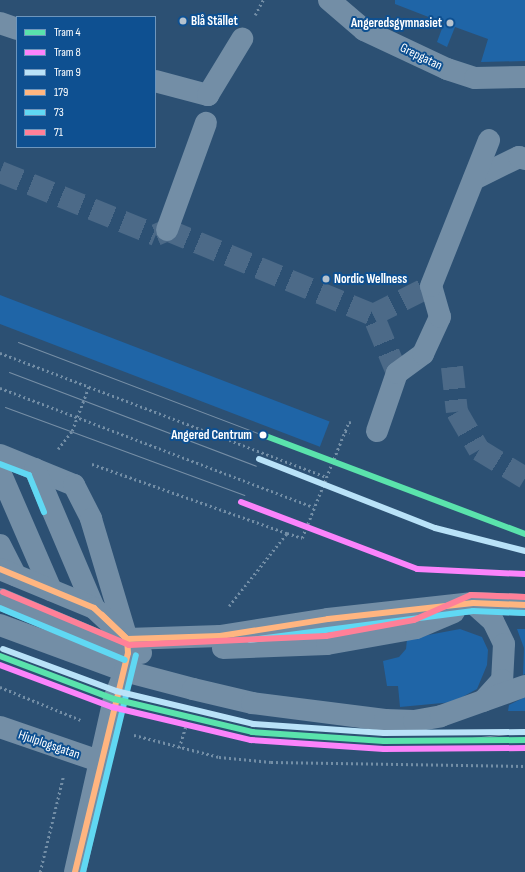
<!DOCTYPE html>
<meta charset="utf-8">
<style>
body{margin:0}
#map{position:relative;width:525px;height:872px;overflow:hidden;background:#2c5073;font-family:"Sofia Sans Condensed",sans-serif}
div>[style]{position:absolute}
.green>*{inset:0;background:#1f65a7;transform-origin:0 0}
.minor-tunnel>*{height:22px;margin-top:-11px;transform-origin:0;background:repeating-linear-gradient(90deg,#4c6a88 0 22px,transparent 0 33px)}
.path>*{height:2.5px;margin-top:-1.25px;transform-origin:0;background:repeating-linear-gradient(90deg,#738ea6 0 2px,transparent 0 5px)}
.minor>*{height:22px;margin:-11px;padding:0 11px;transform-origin:11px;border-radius:11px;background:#738ea6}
.tram>*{height:1px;margin:-0.5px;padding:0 0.5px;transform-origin:0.5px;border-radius:0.5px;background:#778fa6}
.bus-1>*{height:6px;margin:-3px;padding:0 3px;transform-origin:3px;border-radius:3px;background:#ffb580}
.bus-2>*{height:6px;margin:-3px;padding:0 3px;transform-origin:3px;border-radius:3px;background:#60d8f3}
.bus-3>*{height:6px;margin:-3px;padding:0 3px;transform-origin:3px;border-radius:3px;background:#ff8098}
.tram-1>*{height:6px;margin:-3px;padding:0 3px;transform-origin:3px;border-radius:3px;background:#5ae3ac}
.tram-2>*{height:6px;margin:-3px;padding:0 3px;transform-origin:3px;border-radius:3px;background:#fb83fb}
.tram-3>*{height:6px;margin:-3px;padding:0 3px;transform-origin:3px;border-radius:3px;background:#b9e2f8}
.dots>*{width:11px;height:11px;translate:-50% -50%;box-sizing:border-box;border:2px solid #0e5091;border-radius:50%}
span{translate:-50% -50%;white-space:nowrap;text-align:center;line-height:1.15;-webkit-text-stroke:4px #0e5091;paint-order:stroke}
.poi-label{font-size:13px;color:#fff;font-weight:700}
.left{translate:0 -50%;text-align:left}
.right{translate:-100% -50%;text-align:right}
.street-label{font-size:13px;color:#fff}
.stop-label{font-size:13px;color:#fff;font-weight:700}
.legend{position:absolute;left:16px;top:16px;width:140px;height:132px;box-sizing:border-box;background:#0e5091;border:1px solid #6e96bd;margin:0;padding:5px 7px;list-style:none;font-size:12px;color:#fff}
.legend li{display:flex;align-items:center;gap:8px;height:20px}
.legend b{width:20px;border:1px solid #6e96bd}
</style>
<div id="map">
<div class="green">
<div style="clip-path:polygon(395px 0,525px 0,525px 61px,481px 62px,488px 39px,455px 27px,447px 47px,437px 42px,444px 23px,395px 4px)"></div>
<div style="left:0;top:295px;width:353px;height:27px;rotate:21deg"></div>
<div style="clip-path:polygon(460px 629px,482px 637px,488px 650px,487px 665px,477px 689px,453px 702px,400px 707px,398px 686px,387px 686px,383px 661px,399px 657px,406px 649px,407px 639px)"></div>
<div style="clip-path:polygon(517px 629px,525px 629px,525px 674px,523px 675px,524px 648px)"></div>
<div style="clip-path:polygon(525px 697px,525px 711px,508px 711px,509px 705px)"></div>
</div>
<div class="minor-tunnel">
<div style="left:0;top:172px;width:168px;rotate:22deg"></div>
<div style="left:156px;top:235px;width:12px;rotate:-24deg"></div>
<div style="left:167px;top:230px;width:223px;rotate:22.4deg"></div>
<div style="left:452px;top:367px;width:45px;rotate:83.7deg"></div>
<div style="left:457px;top:412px;width:44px;rotate:59.9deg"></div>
<div style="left:479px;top:450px;width:54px;rotate:31.3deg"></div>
<div style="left:397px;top:373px;width:63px;rotate:-112.5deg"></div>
<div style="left:373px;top:315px;width:65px;rotate:-26.6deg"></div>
</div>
<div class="path">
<div style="left:255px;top:15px;width:17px;rotate:-62deg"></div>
<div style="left:0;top:353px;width:349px;rotate:20.8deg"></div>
<div style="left:0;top:388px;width:335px;rotate:20.8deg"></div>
<div style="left:345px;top:431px;width:10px;rotate:-66deg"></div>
<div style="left:349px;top:422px;width:3px;rotate:18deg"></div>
<div style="left:58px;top:449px;width:23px;rotate:-52deg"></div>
<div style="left:72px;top:431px;width:48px;rotate:-69.3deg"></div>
<div style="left:92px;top:464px;width:207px;rotate:19.5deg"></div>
<div style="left:229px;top:606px;width:93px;rotate:-51.5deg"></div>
<div style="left:287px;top:533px;width:16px;rotate:18deg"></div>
<div style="left:302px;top:538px;width:115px;rotate:-68.1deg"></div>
<div style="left:345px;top:431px;width:5px;rotate:22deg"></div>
<div style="left:0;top:687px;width:87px;rotate:22.2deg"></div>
<div style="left:134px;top:735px;width:88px;rotate:14.5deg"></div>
<div style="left:219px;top:757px;width:52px;rotate:5.5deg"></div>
<div style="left:271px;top:762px;width:254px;rotate:0.9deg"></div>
<div style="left:179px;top:748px;width:34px;rotate:-73deg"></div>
<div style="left:40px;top:872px;width:98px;rotate:-76.4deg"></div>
</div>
<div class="minor">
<div style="left:329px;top:0;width:46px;rotate:40.6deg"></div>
<div style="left:364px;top:30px;width:92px;rotate:25.2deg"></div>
<div style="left:447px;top:69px;width:29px;rotate:18deg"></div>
<div style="left:475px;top:78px;width:50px;rotate:-1.1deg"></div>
<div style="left:0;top:23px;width:18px;rotate:19deg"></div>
<div style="left:155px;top:81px;width:55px;rotate:14.8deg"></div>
<div style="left:208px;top:95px;width:66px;rotate:-58.7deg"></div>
<div style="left:474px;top:179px;width:50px;rotate:-26.1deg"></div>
<div style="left:519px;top:157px;width:6px;rotate:18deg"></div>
<div style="left:167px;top:230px;width:114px;rotate:-70deg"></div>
<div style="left:377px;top:431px;width:61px;rotate:-71deg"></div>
<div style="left:397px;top:373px;width:32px;rotate:-36deg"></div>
<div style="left:423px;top:354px;width:41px;rotate:-65.3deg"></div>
<div style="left:440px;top:317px;width:32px;rotate:-106deg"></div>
<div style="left:431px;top:286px;width:157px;rotate:-68.3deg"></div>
<div style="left:0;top:455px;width:80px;rotate:22.1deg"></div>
<div style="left:74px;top:485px;width:38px;rotate:63deg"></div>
<div style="left:91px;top:519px;width:125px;rotate:73.3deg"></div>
<div style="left:127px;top:639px;width:32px;rotate:94deg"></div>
<div style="left:125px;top:671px;width:30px;rotate:111deg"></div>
<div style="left:114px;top:699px;width:177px;rotate:102.7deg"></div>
<div style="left:35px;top:469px;width:151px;rotate:67deg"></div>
<div style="left:0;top:472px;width:129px;rotate:66.6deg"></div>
<div style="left:0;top:545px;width:34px;rotate:63deg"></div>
<div style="left:0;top:569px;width:102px;rotate:22.5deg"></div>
<div style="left:94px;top:608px;width:45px;rotate:43.2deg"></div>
<div style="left:127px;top:639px;width:93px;rotate:-1.8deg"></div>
<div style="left:220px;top:636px;width:109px;rotate:-8.9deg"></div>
<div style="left:328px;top:619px;width:146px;rotate:-6.3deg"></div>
<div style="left:473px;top:603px;width:52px;rotate:2.2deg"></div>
<div style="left:0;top:599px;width:139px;rotate:22.9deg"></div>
<div style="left:128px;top:653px;width:13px"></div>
<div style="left:473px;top:603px;width:27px;rotate:42deg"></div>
<div style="left:493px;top:621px;width:25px;rotate:64deg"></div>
<div style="left:504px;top:644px;width:36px;rotate:93deg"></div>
<div style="left:502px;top:680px;width:28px;rotate:132deg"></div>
<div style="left:0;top:625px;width:133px;rotate:20.2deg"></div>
<div style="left:125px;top:671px;width:70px;rotate:14.8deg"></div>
<div style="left:193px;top:689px;width:61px;rotate:13.3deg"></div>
<div style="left:252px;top:703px;width:134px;rotate:7.3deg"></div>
<div style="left:385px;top:720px;width:29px;rotate:2deg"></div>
<div style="left:414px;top:721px;width:27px;rotate:-10deg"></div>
<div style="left:441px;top:716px;width:89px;rotate:-19.7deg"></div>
<div style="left:223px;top:648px;width:104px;rotate:-2.2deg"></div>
<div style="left:327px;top:644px;width:90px;rotate:-10.2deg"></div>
<div style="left:416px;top:628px;width:41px;rotate:-22.8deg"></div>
<div style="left:0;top:727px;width:105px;rotate:19deg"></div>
</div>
<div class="tram">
<div style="left:18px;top:342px;width:262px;rotate:20.8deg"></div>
<div style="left:9px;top:372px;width:264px;rotate:20.8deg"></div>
<div style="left:5px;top:407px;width:255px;rotate:20.2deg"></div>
<div style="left:384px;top:741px;width:79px;rotate:-1.5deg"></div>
<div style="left:463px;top:739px;width:62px;rotate:-6.4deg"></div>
</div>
<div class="bus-1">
<div style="left:0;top:569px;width:102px;rotate:22.5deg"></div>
<div style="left:94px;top:608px;width:45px;rotate:43.2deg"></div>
<div style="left:127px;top:639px;width:93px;rotate:-1.8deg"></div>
<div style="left:220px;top:636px;width:109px;rotate:-8.9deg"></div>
<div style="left:328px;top:619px;width:146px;rotate:-6.3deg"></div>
<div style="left:473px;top:603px;width:52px;rotate:2.2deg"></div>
<div style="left:75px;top:872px;width:225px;rotate:-76.4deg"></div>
<div style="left:128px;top:653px;width:14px;rotate:-94deg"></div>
<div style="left:127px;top:639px;width:35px;rotate:-136deg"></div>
</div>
<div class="bus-2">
<div style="left:0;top:464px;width:31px;rotate:21deg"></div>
<div style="left:29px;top:475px;width:40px;rotate:68deg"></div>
<div style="left:0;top:608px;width:135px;rotate:22.6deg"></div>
<div style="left:250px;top:640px;width:225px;rotate:-7.4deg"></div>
<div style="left:473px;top:611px;width:52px;rotate:2.2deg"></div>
<div style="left:83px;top:872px;width:223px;rotate:-76.3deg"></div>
</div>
<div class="bus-3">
<div style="left:3px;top:592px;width:137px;rotate:22.8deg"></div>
<div style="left:129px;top:645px;width:197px;rotate:-2.6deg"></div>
<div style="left:326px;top:636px;width:89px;rotate:-10.3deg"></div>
<div style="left:414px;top:620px;width:62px;rotate:-23.7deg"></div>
<div style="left:471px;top:595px;width:54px;rotate:2.1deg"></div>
</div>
<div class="tram-1">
<div style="left:263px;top:435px;width:280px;rotate:20.7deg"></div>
<div style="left:0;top:656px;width:122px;rotate:20.7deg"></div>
<div style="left:114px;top:699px;width:142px;rotate:13.4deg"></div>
<div style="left:252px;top:732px;width:132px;rotate:3.9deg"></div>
<div style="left:384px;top:741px;width:141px;rotate:-0.4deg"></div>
</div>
<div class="tram-2">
<div style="left:241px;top:502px;width:188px;rotate:20.8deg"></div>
<div style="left:417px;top:569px;width:108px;rotate:2.7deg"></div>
<div style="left:0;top:665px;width:120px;rotate:20.6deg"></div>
<div style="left:112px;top:707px;width:143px;rotate:13.4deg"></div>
<div style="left:251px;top:740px;width:133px;rotate:3.9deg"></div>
<div style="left:384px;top:749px;width:141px;rotate:-0.4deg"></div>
</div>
<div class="tram-3">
<div style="left:259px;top:459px;width:189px;rotate:21.4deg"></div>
<div style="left:435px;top:528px;width:93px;rotate:14.3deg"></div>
<div style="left:3px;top:649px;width:121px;rotate:20.4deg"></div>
<div style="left:116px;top:691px;width:141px;rotate:13.5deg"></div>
<div style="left:253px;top:724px;width:131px;rotate:3.9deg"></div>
<div style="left:384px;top:733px;width:141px;rotate:-0.4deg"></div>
</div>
<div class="dots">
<div style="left:183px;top:21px;background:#b5c2ce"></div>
<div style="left:450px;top:23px;background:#b5c2ce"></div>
<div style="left:326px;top:279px;background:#b5c2ce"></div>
<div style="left:263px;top:435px;background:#fff"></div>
</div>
<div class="poi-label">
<span class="left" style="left:191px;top:21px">Blå Stället</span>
<span class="right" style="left:442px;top:23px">Angeredsgymnasiet</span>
<span class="left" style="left:334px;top:279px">Nordic Wellness</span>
</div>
<div class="street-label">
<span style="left:421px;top:57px;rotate:26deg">Grepgatan</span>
<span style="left:49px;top:745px;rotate:19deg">Hjulplogsgatan</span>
</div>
<div class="stop-label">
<span class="right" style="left:252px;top:435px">Angered Centrum</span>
</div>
<ul class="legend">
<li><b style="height:5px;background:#5ae3ac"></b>Tram 4</li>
<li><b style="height:5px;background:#fb83fb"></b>Tram 8</li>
<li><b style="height:5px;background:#b9e2f8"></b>Tram 9</li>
<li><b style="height:5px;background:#ffb580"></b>179</li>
<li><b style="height:5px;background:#60d8f3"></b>73</li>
<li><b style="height:5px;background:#ff8098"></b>71</li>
</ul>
</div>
